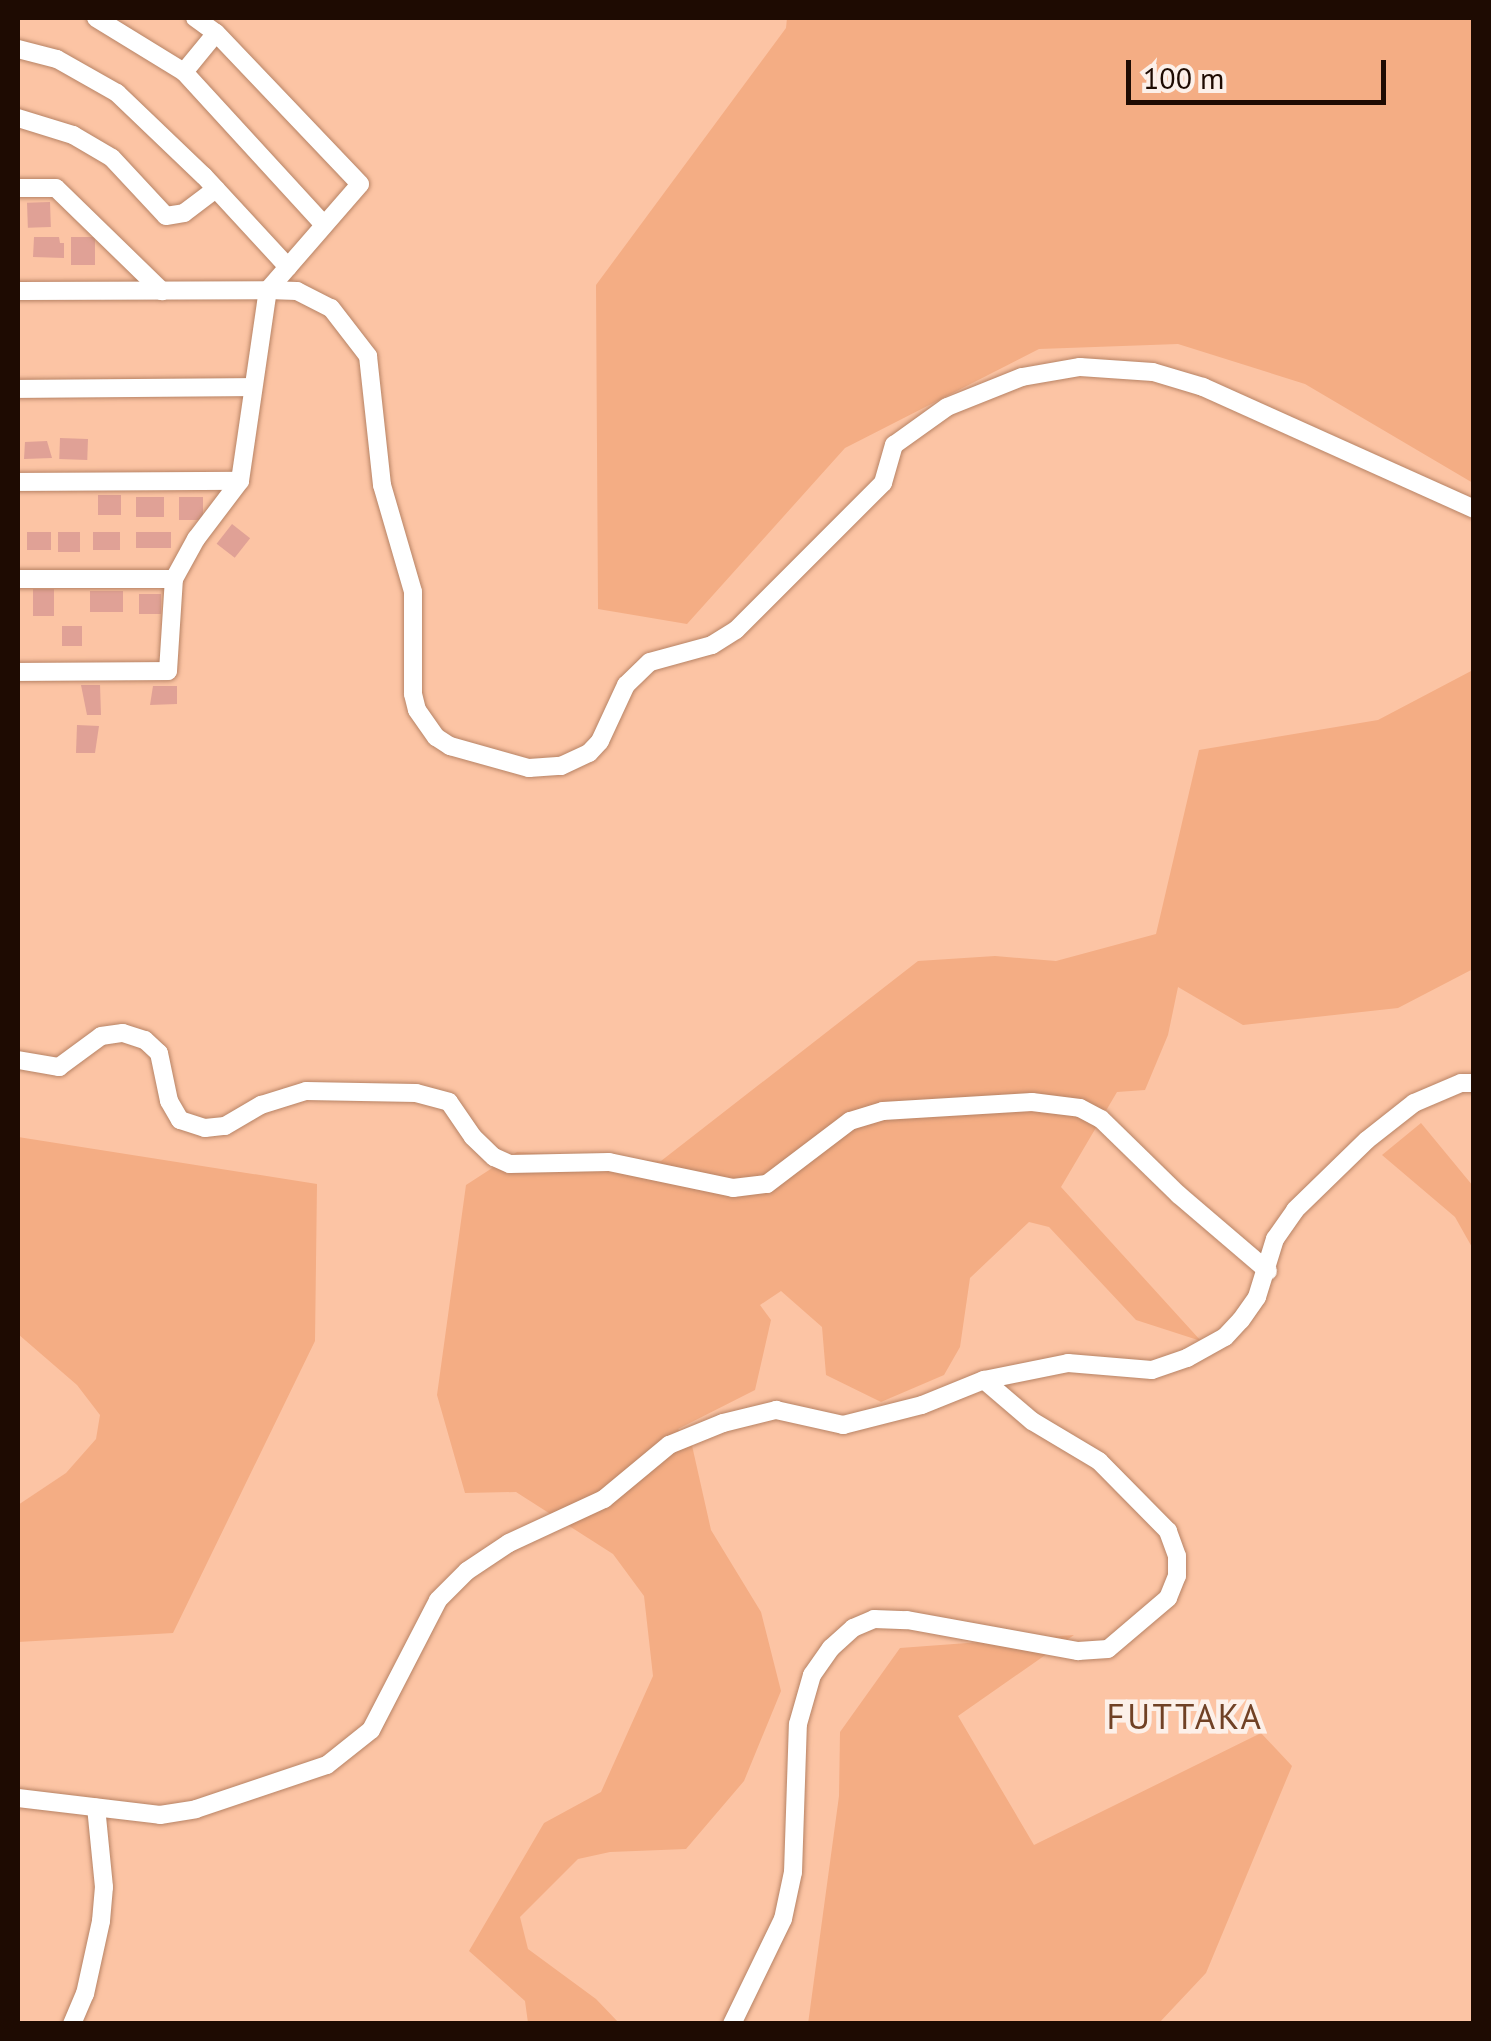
<!DOCTYPE html>
<style>
body{margin:0}
#map{position:relative;width:1491px;height:2041px;overflow:hidden;background:#fcc4a4;font-family:"PT Sans",sans-serif}
div>[style]{position:absolute}
.green>*{inset:0;background:#f4ad84}
.building>*{inset:0;background:#e0a196;transform-origin:0 0}
.roads{filter:drop-shadow(0 0 2px #b78365) drop-shadow(0 0 2px #b78365)}
.minor>*{height:18px;margin:-9px;padding:0 9px;transform-origin:9px;border-radius:9px;background:#fff}
span{translate:-50% -50%;white-space:nowrap;text-align:center;line-height:1.15;-webkit-text-stroke:9px #fcf0e9;paint-order:stroke}
.quarter-label{font-size:35px;color:#704125;letter-spacing:2.5px}
.frame{position:absolute;inset:0;border:20px solid #1e0b02;pointer-events:none}
.scale{position:absolute;left:1126px;top:60px;width:260px;height:45px;box-sizing:border-box;border:5px solid #1e0b02;border-top:0;padding-left:12px;font-size:30px;line-height:35px;white-space:nowrap;color:#1e0b02;-webkit-text-stroke:8px #fcf0e9;paint-order:stroke}
</style>
<div id="map">
<div class="green">
<div style="clip-path:polygon(787px 18px,1473px 18px,1473px 483px,1305px 384px,1178px 344px,1039px 349px,845px 448px,687px 624px,598px 609px,596px 285px,786px 28px)"></div>
<div style="clip-path:polygon(1473px 670px,1473px 969px,1398px 1008px,1243px 1025px,1178px 987px,1168px 1035px,1145px 1090px,1117px 1092px,1061px 1187px,1201px 1341px,1136px 1320px,1049px 1227px,1029px 1222px,970px 1278px,960px 1347px,944px 1375px,881px 1402px,826px 1375px,822px 1327px,781px 1291px,760px 1305px,771px 1320px,755px 1390px,678px 1429px,691px 1441px,711px 1530px,761px 1612px,781px 1691px,744px 1781px,686px 1849px,610px 1852px,578px 1859px,520px 1917px,528px 1949px,596px 1999px,619px 2023px,528px 2023px,525px 2001px,469px 1951px,544px 1823px,601px 1792px,653px 1676px,644px 1596px,613px 1554px,516px 1492px,465px 1493px,437px 1395px,466px 1185px,517px 1152px,661px 1161px,918px 961px,995px 956px,1056px 961px,1156px 934px,1199px 750px,1378px 720px)"></div>
<div style="clip-path:polygon(1421px 1123px,1473px 1186px,1473px 1249px,1455px 1217px,1382px 1155px)"></div>
<div style="clip-path:polygon(18px 1137px,317px 1184px,315px 1341px,173px 1633px,18px 1642px,18px 1505px,66px 1473px,96px 1439px,100px 1415px,77px 1385px,18px 1334px)"></div>
<div style="clip-path:polygon(1074px 1635px,958px 1716px,1034px 1845px,1261px 1733px,1292px 1766px,1206px 1973px,1159px 2023px,808px 2024px,839px 1796px,840px 1732px,900px 1648px)"></div>
</div>
<div class="building">
<div style="left:50px;top:202px;width:25px;height:23px;rotate:88deg"></div>
<div style="clip-path:polygon(34px 237px,59px 237px,60px 243px,64px 243px,64px 258px,33px 257px)"></div>
<div style="left:71px;top:237px;width:24px;height:28px"></div>
<div style="left:60px;top:438px;width:28px;height:21px;rotate:2deg"></div>
<div style="clip-path:polygon(47px 441px,52px 458px,24px 459px,25px 442px)"></div>
<div style="left:98px;top:495px;width:23px;height:20px"></div>
<div style="left:136px;top:497px;width:28px;height:20px"></div>
<div style="left:179px;top:497px;width:24px;height:23px"></div>
<div style="left:232px;top:524px;width:23px;height:25px;rotate:38deg"></div>
<div style="left:27px;top:532px;width:24px;height:18px"></div>
<div style="left:80px;top:532px;width:20px;height:22px;rotate:90deg"></div>
<div style="left:93px;top:532px;width:27px;height:18px"></div>
<div style="left:136px;top:532px;width:35px;height:16px"></div>
<div style="left:54px;top:589px;width:27px;height:21px;rotate:90deg"></div>
<div style="left:90px;top:591px;width:33px;height:21px"></div>
<div style="left:139px;top:594px;width:22px;height:20px"></div>
<div style="left:62px;top:626px;width:20px;height:20px"></div>
<div style="clip-path:polygon(81px 685px,100px 685px,101px 715px,87px 715px)"></div>
<div style="clip-path:polygon(153px 686px,177px 686px,177px 704px,150px 705px)"></div>
<div style="clip-path:polygon(77px 725px,99px 726px,95px 753px,76px 753px)"></div>
</div>
<div class="roads">
<div class="minor">
<div style="left:96px;top:18px;width:103px;rotate:31.5deg"></div>
<div style="left:184px;top:72px;width:207px;rotate:47.5deg"></div>
<div style="left:18px;top:49px;width:40px;rotate:14.4deg"></div>
<div style="left:57px;top:59px;width:69px;rotate:29.5deg"></div>
<div style="left:117px;top:93px;width:120px;rotate:43.7deg"></div>
<div style="left:204px;top:176px;width:124px;rotate:47.3deg"></div>
<div style="left:184px;top:72px;width:50px;rotate:-50.6deg"></div>
<div style="left:18px;top:118px;width:58px;rotate:17.2deg"></div>
<div style="left:73px;top:135px;width:45px;rotate:30.5deg"></div>
<div style="left:112px;top:158px;width:79px;rotate:47deg"></div>
<div style="left:166px;top:216px;width:18px;rotate:-9deg"></div>
<div style="left:184px;top:213px;width:40px;rotate:-37deg"></div>
<div style="left:18px;top:188px;width:38px"></div>
<div style="left:56px;top:188px;width:148px;rotate:44.2deg"></div>
<div style="left:18px;top:291px;width:250px;rotate:-0.2deg"></div>
<div style="left:268px;top:290px;width:29px;rotate:2deg"></div>
<div style="left:297px;top:291px;width:38px;rotate:27deg"></div>
<div style="left:331px;top:308px;width:61px;rotate:52.4deg"></div>
<div style="left:368px;top:356px;width:130px;rotate:83.8deg"></div>
<div style="left:382px;top:485px;width:111px;rotate:73.8deg"></div>
<div style="left:413px;top:592px;width:102px;rotate:90deg"></div>
<div style="left:413px;top:694px;width:16px;rotate:76deg"></div>
<div style="left:417px;top:710px;width:33px;rotate:55deg"></div>
<div style="left:436px;top:737px;width:17px;rotate:33deg"></div>
<div style="left:450px;top:746px;width:82px;rotate:15.6deg"></div>
<div style="left:529px;top:768px;width:32px;rotate:-4deg"></div>
<div style="left:561px;top:766px;width:31px;rotate:-25deg"></div>
<div style="left:589px;top:753px;width:16px;rotate:-47deg"></div>
<div style="left:600px;top:741px;width:62px;rotate:-65.1deg"></div>
<div style="left:626px;top:685px;width:33px;rotate:-44deg"></div>
<div style="left:650px;top:662px;width:64px;rotate:-15.3deg"></div>
<div style="left:712px;top:645px;width:28px;rotate:-32deg"></div>
<div style="left:736px;top:630px;width:208px;rotate:-45deg"></div>
<div style="left:883px;top:483px;width:40px;rotate:-74deg"></div>
<div style="left:894px;top:445px;width:65px;rotate:-35.6deg"></div>
<div style="left:947px;top:407px;width:81px;rotate:-21.8deg"></div>
<div style="left:1022px;top:377px;width:59px;rotate:-9.8deg"></div>
<div style="left:1080px;top:367px;width:73px;rotate:3.9deg"></div>
<div style="left:1153px;top:372px;width:52px;rotate:16.7deg"></div>
<div style="left:1203px;top:387px;width:297px;rotate:24.2deg"></div>
<div style="left:18px;top:389px;width:234px;rotate:-0.5deg"></div>
<div style="left:18px;top:482px;width:222px;rotate:-0.3deg"></div>
<div style="left:18px;top:579px;width:156px"></div>
<div style="left:18px;top:672px;width:150px;rotate:-0.4deg"></div>
<div style="left:168px;top:671px;width:92px;rotate:-86.3deg"></div>
<div style="left:174px;top:579px;width:46px;rotate:-61.2deg"></div>
<div style="left:196px;top:539px;width:73px;rotate:-52.8deg"></div>
<div style="left:240px;top:481px;width:193px;rotate:-81.7deg"></div>
<div style="left:268px;top:290px;width:140px;rotate:-49deg"></div>
<div style="left:360px;top:184px;width:209px;rotate:-133.6deg"></div>
<div style="left:216px;top:33px;width:26px;rotate:-144deg"></div>
<div style="left:18px;top:1060px;width:42px;rotate:9.7deg"></div>
<div style="left:59px;top:1067px;width:52px;rotate:-36.4deg"></div>
<div style="left:101px;top:1036px;width:22px;rotate:-8deg"></div>
<div style="left:123px;top:1033px;width:23px;rotate:18deg"></div>
<div style="left:145px;top:1040px;width:19px;rotate:43deg"></div>
<div style="left:159px;top:1053px;width:49px;rotate:78.2deg"></div>
<div style="left:169px;top:1101px;width:22px;rotate:60deg"></div>
<div style="left:180px;top:1120px;width:26px;rotate:18deg"></div>
<div style="left:205px;top:1128px;width:20px;rotate:-6deg"></div>
<div style="left:225px;top:1126px;width:42px;rotate:-30.3deg"></div>
<div style="left:261px;top:1105px;width:47px;rotate:-17.3deg"></div>
<div style="left:306px;top:1091px;width:110px;rotate:1deg"></div>
<div style="left:416px;top:1093px;width:34px;rotate:15deg"></div>
<div style="left:449px;top:1102px;width:42px;rotate:55.6deg"></div>
<div style="left:473px;top:1137px;width:29px;rotate:44deg"></div>
<div style="left:494px;top:1157px;width:17px;rotate:24deg"></div>
<div style="left:510px;top:1164px;width:99px;rotate:-1.2deg"></div>
<div style="left:609px;top:1162px;width:127px;rotate:11.8deg"></div>
<div style="left:733px;top:1188px;width:34px;rotate:-7deg"></div>
<div style="left:767px;top:1184px;width:104px;rotate:-37.2deg"></div>
<div style="left:850px;top:1121px;width:34px;rotate:-17deg"></div>
<div style="left:883px;top:1111px;width:149px;rotate:-3.5deg"></div>
<div style="left:1032px;top:1102px;width:48px;rotate:7.1deg"></div>
<div style="left:1080px;top:1108px;width:24px;rotate:28deg"></div>
<div style="left:1101px;top:1119px;width:109px;rotate:44.3deg"></div>
<div style="left:1179px;top:1195px;width:117px;rotate:40.5deg"></div>
<div style="left:18px;top:1798px;width:143px;rotate:6.8deg"></div>
<div style="left:160px;top:1815px;width:36px;rotate:-9deg"></div>
<div style="left:196px;top:1809px;width:138px;rotate:-18.6deg"></div>
<div style="left:327px;top:1765px;width:56px;rotate:-38.5deg"></div>
<div style="left:371px;top:1730px;width:146px;rotate:-62.7deg"></div>
<div style="left:438px;top:1600px;width:41px;rotate:-45deg"></div>
<div style="left:467px;top:1571px;width:50px;rotate:-33.7deg"></div>
<div style="left:509px;top:1543px;width:105px;rotate:-24.9deg"></div>
<div style="left:604px;top:1499px;width:85px;rotate:-39.7deg"></div>
<div style="left:669px;top:1445px;width:58px;rotate:-22.2deg"></div>
<div style="left:723px;top:1423px;width:55px;rotate:-13.8deg"></div>
<div style="left:776px;top:1410px;width:69px;rotate:12.6deg"></div>
<div style="left:843px;top:1425px;width:81px;rotate:-14.2deg"></div>
<div style="left:922px;top:1405px;width:67px;rotate:-22deg"></div>
<div style="left:984px;top:1380px;width:86px;rotate:-11.4deg"></div>
<div style="left:1068px;top:1363px;width:84px;rotate:4.8deg"></div>
<div style="left:1152px;top:1370px;width:37px;rotate:-19deg"></div>
<div style="left:1187px;top:1358px;width:43px;rotate:-28.9deg"></div>
<div style="left:1225px;top:1337px;width:23px;rotate:-47deg"></div>
<div style="left:1241px;top:1320px;width:28px;rotate:-55deg"></div>
<div style="left:1257px;top:1297px;width:61px;rotate:-72.8deg"></div>
<div style="left:1275px;top:1239px;width:35px;rotate:-55deg"></div>
<div style="left:1295px;top:1210px;width:100px;rotate:-44.2deg"></div>
<div style="left:1367px;top:1140px;width:60px;rotate:-38.2deg"></div>
<div style="left:1414px;top:1103px;width:51px;rotate:-23.1deg"></div>
<div style="left:1461px;top:1083px;width:13px"></div>
<div style="left:72px;top:2024px;width:33px;rotate:-67deg"></div>
<div style="left:85px;top:1994px;width:75px;rotate:-77.6deg"></div>
<div style="left:101px;top:1921px;width:34px;rotate:-85deg"></div>
<div style="left:104px;top:1887px;width:80px;rotate:-95.7deg"></div>
<div style="left:732px;top:2024px;width:117px;rotate:-64.1deg"></div>
<div style="left:783px;top:1919px;width:48px;rotate:-78deg"></div>
<div style="left:793px;top:1872px;width:148px;rotate:-88.1deg"></div>
<div style="left:798px;top:1724px;width:51px;rotate:-74.1deg"></div>
<div style="left:812px;top:1675px;width:33px;rotate:-55deg"></div>
<div style="left:831px;top:1648px;width:30px;rotate:-42deg"></div>
<div style="left:853px;top:1628px;width:23px;rotate:-23deg"></div>
<div style="left:874px;top:1619px;width:33px;rotate:2deg"></div>
<div style="left:907px;top:1620px;width:174px;rotate:10.3deg"></div>
<div style="left:1078px;top:1651px;width:30px;rotate:-4deg"></div>
<div style="left:1108px;top:1649px;width:79px;rotate:-40.4deg"></div>
<div style="left:1168px;top:1598px;width:24px;rotate:-68deg"></div>
<div style="left:1177px;top:1576px;width:20px;rotate:-90deg"></div>
<div style="left:1177px;top:1556px;width:27px;rotate:-110deg"></div>
<div style="left:1168px;top:1531px;width:98px;rotate:-134.6deg"></div>
<div style="left:1099px;top:1461px;width:78px;rotate:-149.2deg"></div>
<div style="left:1032px;top:1421px;width:63px;rotate:-139.5deg"></div>
</div>
</div>
<div class="quarter-label">
<span style="left:1185px;top:1716px">FUTTAKA</span>
</div>
<div class="frame"></div>
<div class="scale">100 m</div>
</div>
